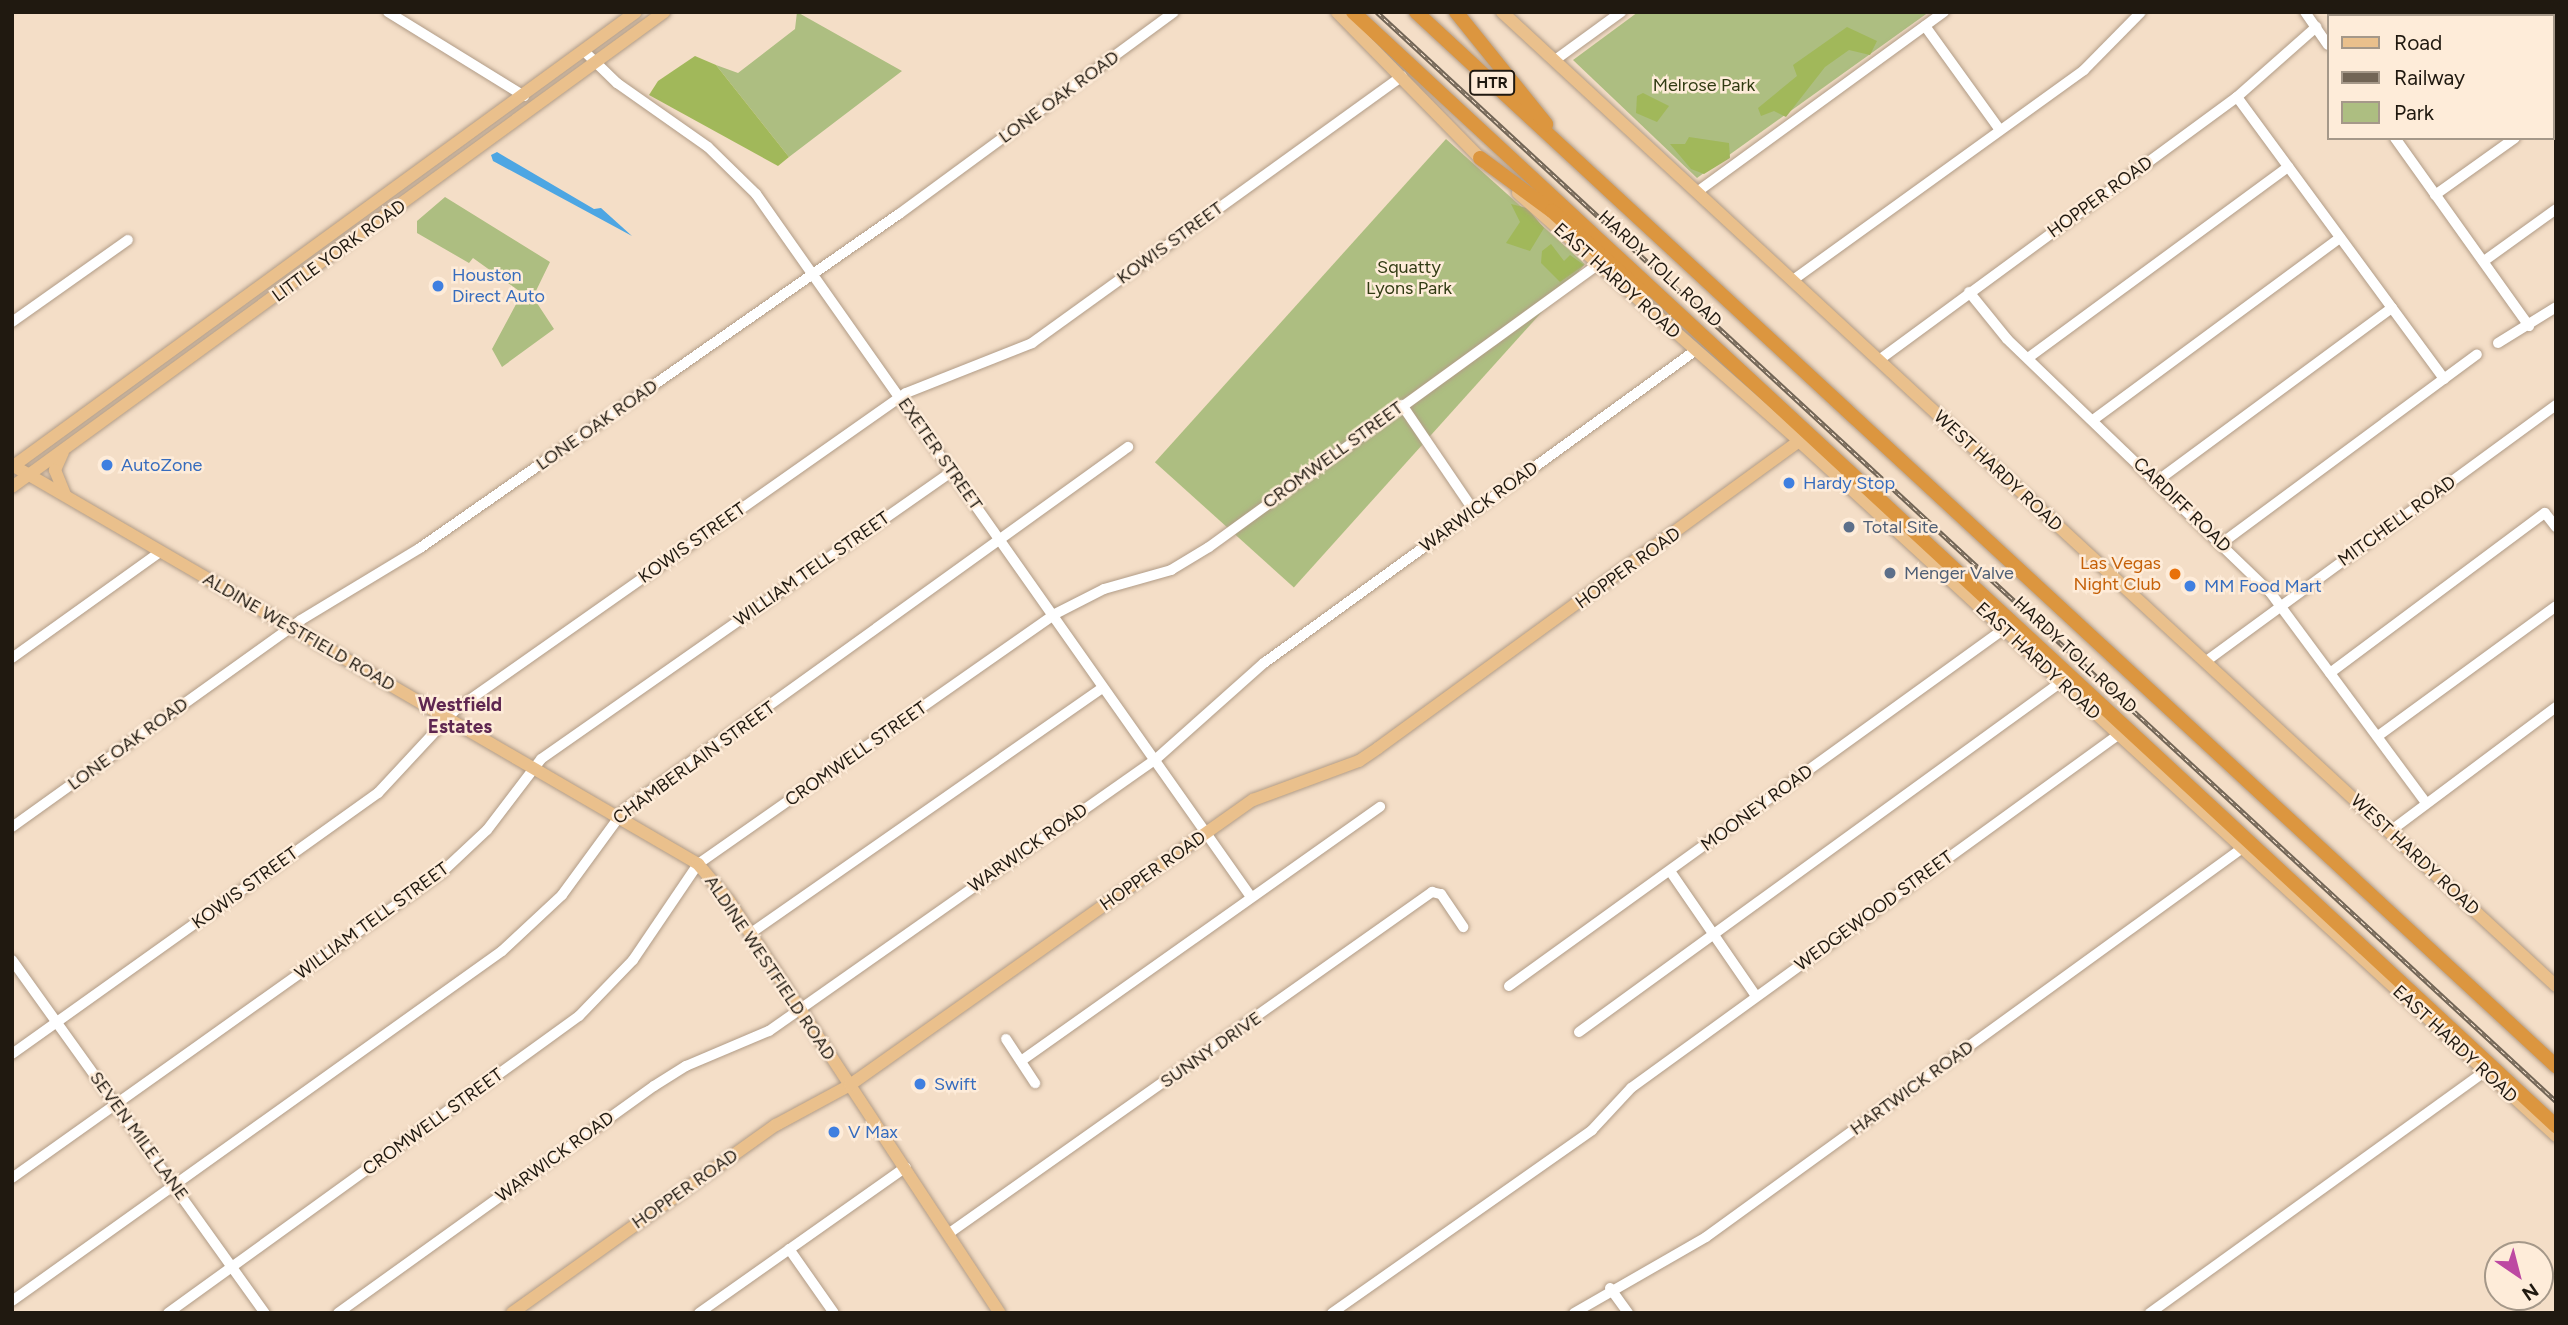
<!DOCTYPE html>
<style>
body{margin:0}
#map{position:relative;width:2568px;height:1325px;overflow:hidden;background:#f4dec7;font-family:Figtree,sans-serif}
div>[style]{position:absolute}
.green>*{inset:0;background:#adbe81;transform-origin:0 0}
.forest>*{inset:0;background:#a1b85a}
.water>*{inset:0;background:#4da6e3}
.roads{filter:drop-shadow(0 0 2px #b19c87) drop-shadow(0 0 2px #b19c87)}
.minor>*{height:10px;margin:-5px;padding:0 5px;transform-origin:5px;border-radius:5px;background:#fff}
.major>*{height:12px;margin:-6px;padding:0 6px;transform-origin:6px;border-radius:6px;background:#eac08c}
.highway>*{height:14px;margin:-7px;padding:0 7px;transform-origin:7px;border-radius:7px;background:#dc963f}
.rail>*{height:4.5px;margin-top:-2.25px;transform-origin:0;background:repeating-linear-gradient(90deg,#feecd9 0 5px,#726556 0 10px);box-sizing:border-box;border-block:2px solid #726556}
.dots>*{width:19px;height:19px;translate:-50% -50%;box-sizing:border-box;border:4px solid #feecd9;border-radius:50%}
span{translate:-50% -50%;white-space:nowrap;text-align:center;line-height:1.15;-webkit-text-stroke:5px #feecd9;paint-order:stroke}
.shield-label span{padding:2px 5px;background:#feecd9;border:2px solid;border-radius:5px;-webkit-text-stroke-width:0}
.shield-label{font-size:16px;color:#201910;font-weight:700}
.park-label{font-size:18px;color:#313b13}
.street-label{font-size:18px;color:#201910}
.shop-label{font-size:18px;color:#366cbe}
.left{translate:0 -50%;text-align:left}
.service-label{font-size:18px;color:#4e5e75}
.food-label{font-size:18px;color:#c56008}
.right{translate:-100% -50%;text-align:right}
.neighbourhood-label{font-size:19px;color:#5f2751;font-weight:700}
.frame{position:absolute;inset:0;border:14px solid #201910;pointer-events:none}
.legend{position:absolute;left:2327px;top:14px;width:228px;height:126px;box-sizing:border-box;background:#feecd9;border:2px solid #a59889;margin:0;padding:9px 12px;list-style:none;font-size:21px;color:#201910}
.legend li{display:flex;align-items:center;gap:14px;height:35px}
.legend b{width:35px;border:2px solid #a59889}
.north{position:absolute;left:2484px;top:1241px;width:70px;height:70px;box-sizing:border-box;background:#feecd9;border:2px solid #a59889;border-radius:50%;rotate:145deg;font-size:19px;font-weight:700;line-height:28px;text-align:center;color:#201910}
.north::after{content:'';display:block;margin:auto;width:24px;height:32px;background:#bd49a2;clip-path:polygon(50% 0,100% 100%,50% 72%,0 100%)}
</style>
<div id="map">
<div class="green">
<div style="clip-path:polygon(797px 12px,902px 71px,789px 157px,716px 65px,738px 73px,795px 29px)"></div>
<div style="clip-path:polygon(1638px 12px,1929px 12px,1697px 178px,1573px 60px)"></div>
<div style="left:1446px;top:139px;width:187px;height:435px;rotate:42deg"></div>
<div style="clip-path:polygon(445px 197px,550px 262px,533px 297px,554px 329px,502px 367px,492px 349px,522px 293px,473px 258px,469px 263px,417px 233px,417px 221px)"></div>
</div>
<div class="forest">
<div style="clip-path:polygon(1847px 27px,1877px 41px,1870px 55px,1849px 50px,1825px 67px,1786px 117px,1774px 111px,1761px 116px,1758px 108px,1797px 76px,1793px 65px)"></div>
<div style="clip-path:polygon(695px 56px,716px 65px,789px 157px,778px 166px,649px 95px,658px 81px)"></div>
<div style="clip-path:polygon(1643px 93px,1669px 106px,1657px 122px,1636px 113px,1637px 96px)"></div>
<div style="clip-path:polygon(1689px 137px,1729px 143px,1730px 158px,1704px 174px,1691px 169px,1670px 144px,1685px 144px)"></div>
<div style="clip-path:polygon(1511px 204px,1527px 208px,1544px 228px,1530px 251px,1506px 243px,1520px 222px)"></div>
<div style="clip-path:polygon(1551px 244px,1564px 261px,1570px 255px,1584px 265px,1560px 282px,1541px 263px,1542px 251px)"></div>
</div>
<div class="water">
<div style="clip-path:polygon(497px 152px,594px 209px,601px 208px,632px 236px,493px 161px,491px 155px)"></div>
</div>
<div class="roads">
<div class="minor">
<div style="left:388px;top:12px;width:160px;rotate:31.7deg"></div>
<div style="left:2305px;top:12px;width:40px;rotate:55.1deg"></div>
<div style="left:2472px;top:12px;width:5px;rotate:53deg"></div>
<div style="left:2401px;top:16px;width:6px;rotate:-45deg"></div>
<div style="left:1925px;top:26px;width:128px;rotate:54.2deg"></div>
<div style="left:585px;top:52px;width:45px;rotate:44.1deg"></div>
<div style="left:617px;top:83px;width:111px;rotate:35.1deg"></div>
<div style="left:708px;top:147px;width:67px;rotate:44.4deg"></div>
<div style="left:756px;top:194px;width:860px;rotate:54.85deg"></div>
<div style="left:1555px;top:60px;width:82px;rotate:-36deg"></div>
<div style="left:2237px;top:97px;width:350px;rotate:53.7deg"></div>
<div style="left:2552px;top:112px;width:5px;rotate:-37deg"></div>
<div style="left:2395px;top:138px;width:231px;rotate:54.5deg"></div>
<div style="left:1697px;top:192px;width:306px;rotate:-36.1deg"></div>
<div style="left:2435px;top:195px;width:98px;rotate:-35.5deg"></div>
<div style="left:2484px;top:261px;width:89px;rotate:-35.8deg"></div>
<div style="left:1793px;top:280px;width:359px;rotate:-35.8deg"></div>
<div style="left:2084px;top:70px;width:81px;rotate:-45.5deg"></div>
<div style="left:1969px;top:292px;width:60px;rotate:51deg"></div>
<div style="left:2007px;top:339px;width:365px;rotate:43.9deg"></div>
<div style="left:2270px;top:592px;width:262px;rotate:53.5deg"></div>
<div style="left:12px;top:322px;width:142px;rotate:-35.3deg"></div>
<div style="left:2498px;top:343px;width:68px;rotate:-31.8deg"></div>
<div style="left:2028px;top:358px;width:323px;rotate:-36.3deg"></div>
<div style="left:1879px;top:360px;width:444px;rotate:-36.3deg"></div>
<div style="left:2237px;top:97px;width:106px;rotate:-41.5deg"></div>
<div style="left:1402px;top:405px;width:128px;rotate:55.8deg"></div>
<div style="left:2093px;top:420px;width:307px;rotate:-36.4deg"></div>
<div style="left:2157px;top:481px;width:292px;rotate:-36.4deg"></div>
<div style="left:2222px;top:543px;width:317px;rotate:-36.5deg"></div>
<div style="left:12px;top:658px;width:182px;rotate:-35.6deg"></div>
<div style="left:2205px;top:662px;width:435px;rotate:-36.2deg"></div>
<div style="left:2330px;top:673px;width:268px;rotate:-36.7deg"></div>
<div style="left:2545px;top:513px;width:18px;rotate:52deg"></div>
<div style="left:2378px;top:736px;width:220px;rotate:-36.1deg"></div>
<div style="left:12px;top:827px;width:355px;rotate:-35.6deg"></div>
<div style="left:301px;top:620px;width:139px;rotate:-31.2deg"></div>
<div style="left:420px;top:548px;width:584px;rotate:-34.89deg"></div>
<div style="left:899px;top:214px;width:341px;rotate:-36.3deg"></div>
<div style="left:2389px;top:832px;width:209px;rotate:-36.8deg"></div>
<div style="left:1670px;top:871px;width:152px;rotate:55.5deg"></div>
<div style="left:751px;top:933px;width:429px;rotate:-34.9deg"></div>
<div style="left:12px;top:960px;width:434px;rotate:54.4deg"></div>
<div style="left:1509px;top:986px;width:610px;rotate:-35.8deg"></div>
<div style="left:1579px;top:1032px;width:596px;rotate:-35.98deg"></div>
<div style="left:1006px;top:1039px;width:53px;rotate:56.6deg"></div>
<div style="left:12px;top:1054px;width:450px;rotate:-35.5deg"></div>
<div style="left:378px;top:793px;width:113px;rotate:-47.1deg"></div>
<div style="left:455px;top:710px;width:551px;rotate:-35.1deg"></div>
<div style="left:906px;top:393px;width:136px;rotate:-21.6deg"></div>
<div style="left:1032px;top:343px;width:456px;rotate:-35.8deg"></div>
<div style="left:1021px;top:1061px;width:440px;rotate:-35.3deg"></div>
<div style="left:12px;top:1178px;width:526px;rotate:-35.41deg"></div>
<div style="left:441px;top:873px;width:63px;rotate:-43.1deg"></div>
<div style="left:487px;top:830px;width:89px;rotate:-52.7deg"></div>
<div style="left:541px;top:759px;width:500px;rotate:-34.99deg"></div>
<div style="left:948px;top:1234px;width:593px;rotate:-35.25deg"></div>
<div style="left:1432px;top:892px;width:9px;rotate:13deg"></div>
<div style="left:1441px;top:894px;width:40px;rotate:56deg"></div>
<div style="left:789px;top:1249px;width:78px;rotate:54.9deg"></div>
<div style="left:1610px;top:1288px;width:31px;rotate:54deg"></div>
<div style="left:12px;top:1301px;width:602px;rotate:-35.54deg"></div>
<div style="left:502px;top:951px;width:82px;rotate:-43deg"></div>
<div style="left:562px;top:895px;width:107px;rotate:-53.8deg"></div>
<div style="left:625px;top:809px;width:620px;rotate:-35.74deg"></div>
<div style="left:168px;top:1313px;width:507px;rotate:-35.85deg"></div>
<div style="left:579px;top:1016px;width:78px;rotate:-46deg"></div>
<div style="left:633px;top:960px;width:116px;rotate:-55.9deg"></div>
<div style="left:698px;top:864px;width:434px;rotate:-35deg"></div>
<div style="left:1053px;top:615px;width:57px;rotate:-27deg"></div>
<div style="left:1104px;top:589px;width:70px;rotate:-15.8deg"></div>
<div style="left:1171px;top:570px;width:44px;rotate:-31.2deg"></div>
<div style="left:1209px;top:547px;width:481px;rotate:-36deg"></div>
<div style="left:338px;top:1313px;width:389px;rotate:-35.7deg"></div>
<div style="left:654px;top:1086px;width:38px;rotate:-32deg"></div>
<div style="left:686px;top:1066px;width:90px;rotate:-22.9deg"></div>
<div style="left:769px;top:1031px;width:472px;rotate:-35.1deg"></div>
<div style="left:1155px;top:760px;width:146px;rotate:-41.7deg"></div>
<div style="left:1264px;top:663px;width:533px;rotate:-35.92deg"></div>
<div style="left:699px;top:1313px;width:253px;rotate:-35.2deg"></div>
<div style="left:1332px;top:1313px;width:318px;rotate:-35.1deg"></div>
<div style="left:1592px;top:1130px;width:57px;rotate:-47.1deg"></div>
<div style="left:1631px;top:1088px;width:601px;rotate:-35.94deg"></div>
<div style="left:1574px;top:1313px;width:152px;rotate:-29.9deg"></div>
<div style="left:1706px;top:1237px;width:661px;rotate:-35.95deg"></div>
<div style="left:2150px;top:1313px;width:414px;rotate:-35.8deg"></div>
</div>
<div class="major">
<div style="left:1337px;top:12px;width:213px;rotate:45.6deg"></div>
<div style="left:1502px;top:12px;width:1435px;rotate:42.74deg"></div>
<div style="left:1518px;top:193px;width:375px;rotate:41.4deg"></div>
<div style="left:1799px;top:441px;width:1028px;rotate:42.55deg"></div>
<div style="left:63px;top:452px;width:20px;rotate:114deg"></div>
<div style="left:55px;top:470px;width:27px;rotate:68deg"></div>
<div style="left:12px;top:465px;width:794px;rotate:30.18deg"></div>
<div style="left:698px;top:864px;width:48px;rotate:50deg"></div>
<div style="left:729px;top:901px;width:493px;rotate:56.7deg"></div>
<div style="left:12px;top:467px;width:772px;rotate:-36.1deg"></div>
<div style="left:12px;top:487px;width:807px;rotate:-36.07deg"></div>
<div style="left:512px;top:1313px;width:324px;rotate:-35.5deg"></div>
<div style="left:776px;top:1125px;width:84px;rotate:-28.4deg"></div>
<div style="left:850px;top:1085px;width:494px;rotate:-35.3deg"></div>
<div style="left:1253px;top:800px;width:113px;rotate:-20.2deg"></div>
<div style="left:1359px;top:761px;width:23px;rotate:-34deg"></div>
<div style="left:1378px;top:748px;width:521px;rotate:-36.1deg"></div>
</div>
<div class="highway">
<div style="left:1353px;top:12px;width:1640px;rotate:42.8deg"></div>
<div style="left:1416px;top:12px;width:1553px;rotate:42.76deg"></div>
<div style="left:1456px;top:12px;width:144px;rotate:51.2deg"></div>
<div style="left:1480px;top:158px;width:89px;rotate:36.4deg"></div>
<div style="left:1552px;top:211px;width:122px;rotate:42deg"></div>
</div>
</div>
<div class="rail">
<div style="left:1377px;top:12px;width:1605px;rotate:42.73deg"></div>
</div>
<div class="dots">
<div style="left:438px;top:286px;background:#3f7fe0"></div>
<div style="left:107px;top:465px;background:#3f7fe0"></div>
<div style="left:1789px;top:483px;background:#3f7fe0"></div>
<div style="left:1849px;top:527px;background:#5c6f8a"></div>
<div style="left:1890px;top:573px;background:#5c6f8a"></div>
<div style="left:2175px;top:574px;background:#e8710a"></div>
<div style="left:2190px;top:586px;background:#3f7fe0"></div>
<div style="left:920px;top:1084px;background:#3f7fe0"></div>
<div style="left:834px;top:1132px;background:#3f7fe0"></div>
</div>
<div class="shield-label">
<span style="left:1492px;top:83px">HTR</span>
</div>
<div class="park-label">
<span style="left:1704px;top:85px">Melrose Park</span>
<span style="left:1409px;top:278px">Squatty<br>Lyons Park</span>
</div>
<div class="street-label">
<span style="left:1059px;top:97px;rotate:-36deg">LONE OAK ROAD</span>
<span style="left:2100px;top:197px;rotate:-36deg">HOPPER ROAD</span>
<span style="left:1170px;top:243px;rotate:-36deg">KOWIS STREET</span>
<span style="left:339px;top:251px;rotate:-36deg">LITTLE YORK ROAD</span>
<span style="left:1660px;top:269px;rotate:43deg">HARDY TOLL ROAD</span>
<span style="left:1617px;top:281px;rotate:42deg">EAST HARDY ROAD</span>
<span style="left:597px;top:425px;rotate:-35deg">LONE OAK ROAD</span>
<span style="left:940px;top:454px;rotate:55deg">EXETER STREET</span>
<span style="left:1333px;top:455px;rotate:-36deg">CROMWELL STREET</span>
<span style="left:1998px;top:471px;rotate:43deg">WEST HARDY ROAD</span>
<span style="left:2182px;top:505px;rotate:44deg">CARDIFF ROAD</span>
<span style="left:1479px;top:507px;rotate:-36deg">WARWICK ROAD</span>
<span style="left:2397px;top:521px;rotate:-36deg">MITCHELL ROAD</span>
<span style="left:692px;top:543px;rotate:-35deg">KOWIS STREET</span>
<span style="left:1628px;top:568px;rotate:-36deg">HOPPER ROAD</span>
<span style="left:812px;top:569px;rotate:-35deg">WILLIAM TELL STREET</span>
<span style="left:299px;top:632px;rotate:30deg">ALDINE WESTFIELD ROAD</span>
<span style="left:2075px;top:655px;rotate:43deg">HARDY TOLL ROAD</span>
<span style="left:2038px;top:661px;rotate:43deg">EAST HARDY ROAD</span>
<span style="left:128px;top:744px;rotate:-36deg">LONE OAK ROAD</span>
<span style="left:856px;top:754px;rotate:-35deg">CROMWELL STREET</span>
<span style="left:694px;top:763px;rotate:-36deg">CHAMBERLAIN STREET</span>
<span style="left:1757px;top:808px;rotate:-36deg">MOONEY ROAD</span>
<span style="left:1028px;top:848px;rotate:-35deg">WARWICK ROAD</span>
<span style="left:2415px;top:855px;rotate:43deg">WEST HARDY ROAD</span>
<span style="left:1153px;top:871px;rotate:-35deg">HOPPER ROAD</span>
<span style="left:245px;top:888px;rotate:-36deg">KOWIS STREET</span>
<span style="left:1874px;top:911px;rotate:-36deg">WEDGEWOOD STREET</span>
<span style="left:372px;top:921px;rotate:-36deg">WILLIAM TELL STREET</span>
<span style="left:770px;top:968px;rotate:56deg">ALDINE WESTFIELD ROAD</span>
<span style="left:2455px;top:1044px;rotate:43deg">EAST HARDY ROAD</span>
<span style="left:1211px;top:1050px;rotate:-35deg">SUNNY DRIVE</span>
<span style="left:1912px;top:1088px;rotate:-36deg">HARTWICK ROAD</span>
<span style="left:433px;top:1122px;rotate:-36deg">CROMWELL STREET</span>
<span style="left:139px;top:1136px;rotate:54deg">SEVEN MILE LANE</span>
<span style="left:555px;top:1157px;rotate:-36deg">WARWICK ROAD</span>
<span style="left:685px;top:1189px;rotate:-35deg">HOPPER ROAD</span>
</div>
<div class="shop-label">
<span class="left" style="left:452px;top:286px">Houston<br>Direct Auto</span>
<span class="left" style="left:121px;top:465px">AutoZone</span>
<span class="left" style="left:1803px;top:483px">Hardy Stop</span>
<span class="left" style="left:2204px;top:586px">MM Food Mart</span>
<span class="left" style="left:934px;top:1084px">Swift</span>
<span class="left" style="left:848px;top:1132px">V Max</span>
</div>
<div class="service-label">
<span class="left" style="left:1863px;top:527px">Total Site</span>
<span class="left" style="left:1904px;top:573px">Menger Valve</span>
</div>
<div class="food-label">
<span class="right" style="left:2161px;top:574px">Las Vegas<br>Night Club</span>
</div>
<div class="neighbourhood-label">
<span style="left:460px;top:716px">Westfield<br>Estates</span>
</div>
<div class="frame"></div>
<ul class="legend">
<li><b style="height:9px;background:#eac08c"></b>Road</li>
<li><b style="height:9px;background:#726556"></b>Railway</li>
<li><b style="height:19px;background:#adbe81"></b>Park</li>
</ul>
<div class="north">N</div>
</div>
